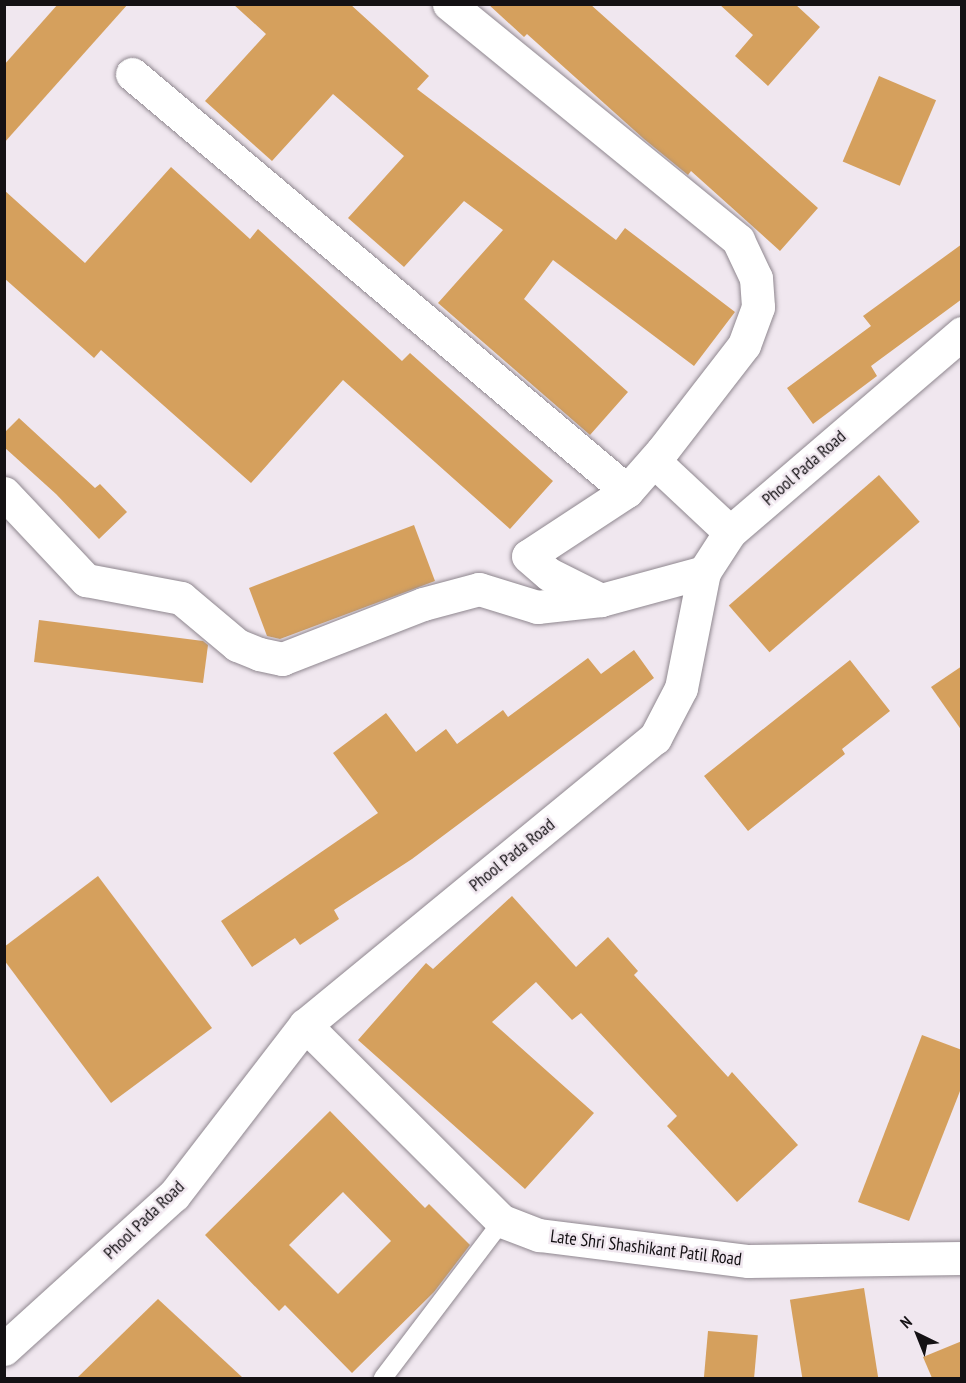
<!DOCTYPE html>
<style>
body{margin:0}
#map{position:relative;width:966px;height:1383px;overflow:hidden;background:#f0e7ef;font-family:"PT Sans Narrow",sans-serif}
div>[style]{position:absolute}
.building>*{inset:0;background:#d5a05d;transform-origin:0 0}
.roads{filter:drop-shadow(0 0 2px #8f878f) drop-shadow(0 0 2px #8f878f)}
.lane>*{height:18px;margin:-9px;padding:0 9px;transform-origin:9px;border-radius:9px;background:#fff}
.street>*{height:33px;margin:-16.5px;padding:0 16.5px;transform-origin:16.5px;border-radius:16.5px;background:#fff}
.secondary>*{height:33px;margin:-16.5px;padding:0 16.5px;transform-origin:16.5px;border-radius:16.5px;background:#fff}
span{translate:-50% -50%;white-space:nowrap;text-align:center;line-height:1.15;-webkit-text-stroke:5px #f0e7ef;paint-order:stroke}
.street-label{font-size:18px;color:#141114}
.frame{position:absolute;inset:0;border:6px solid #141114;pointer-events:none}
.north{position:absolute;left:888px;top:1305px;width:60px;height:60px;-webkit-text-stroke:4px #f0e7ef;paint-order:stroke;rotate:317deg;font-size:16px;font-weight:700;line-height:24px;text-align:center;color:#141114}
.north::after{content:'';display:block;margin:auto;width:21px;height:27px;background:#141114;clip-path:polygon(50% 0,100% 100%,50% 72%,0 100%)}
</style>
<div id="map">
<div class="building">
<div style="clip-path:polygon(58px 4px,128px 4px,4px 143px,4px 65px)"></div>
<div style="clip-path:polygon(233px 4px,350px 4px,429px 76px,417px 89px,616px 240px,625px 228px,735px 312px,694px 366px,553px 260px,524px 299px,628px 392px,590px 435px,438px 303px,503px 230px,464px 201px,404px 267px,348px 218px,404px 156px,333px 94px,272px 161px,205px 101px,266px 34px)"></div>
<div style="clip-path:polygon(488px 4px,590px 4px,818px 208px,780px 251px,691px 171px,688px 175px,644px 139px,527px 34px,524px 37px)"></div>
<div style="clip-path:polygon(719px 4px,795px 4px,820px 27px,768px 86px,735px 56px,753px 35px)"></div>
<div style="left:879px;top:76px;width:62px;height:93px;rotate:23deg"></div>
<div style="clip-path:polygon(171px 167px,250px 239px,258px 229px,402px 361px,410px 353px,553px 481px,510px 529px,343px 380px,251px 483px,101px 350px,94px 358px,4px 278px,4px 190px,85px 263px)"></div>
<div style="clip-path:polygon(962px 244px,962px 299px,871px 366px,877px 376px,813px 424px,787px 388px,871px 326px,863px 316px)"></div>
<div style="clip-path:polygon(19px 418px,95px 488px,100px 484px,127px 512px,99px 539px,56px 494px,4px 447px,4px 433px)"></div>
<div style="left:879px;top:475px;width:62px;height:199px;rotate:49deg"></div>
<div style="clip-path:polygon(414px 525px,435px 581px,280px 639px,267px 636px,249px 588px)"></div>
<div style="clip-path:polygon(39px 620px,203px 641px,208px 645px,203px 683px,34px 662px)"></div>
<div style="clip-path:polygon(634px 650px,654px 678px,412px 859px,334px 910px,339px 919px,300px 945px,295px 938px,252px 967px,221px 921px,378px 813px,333px 753px,386px 713px,416px 752px,446px 729px,457px 744px,503px 710px,508px 717px,588px 658px,601px 674px)"></div>
<div style="clip-path:polygon(850px 660px,890px 711px,842px 749px,845px 754px,748px 831px,704px 776px)"></div>
<div style="clip-path:polygon(962px 666px,962px 731px,931px 687px)"></div>
<div style="clip-path:polygon(98px 876px,212px 1028px,111px 1103px,4px 960px,4px 947px)"></div>
<div style="clip-path:polygon(512px 896px,576px 967px,608px 937px,638px 971px,634px 975px,728px 1077px,732px 1072px,798px 1145px,737px 1202px,667px 1126px,677px 1116px,581px 1013px,572px 1020px,536px 982px,492px 1022px,594px 1113px,525px 1189px,358px 1040px,426px 963px,433px 969px)"></div>
<div style="clip-path:polygon(922px 1035px,962px 1050px,962px 1086px,909px 1221px,858px 1202px)"></div>
<div style="clip-path:polygon(evenodd,330px 1111px,425px 1208px,429px 1204px,470px 1245px,434px 1292px,352px 1373px,285px 1305px,279px 1311px,205px 1235px,330px 1111px,343px 1192px,391px 1241px,338px 1294px,289px 1245px,343px 1192px)"></div>
<div style="left:864px;top:1288px;width:91px;height:75px;rotate:81deg"></div>
<div style="clip-path:polygon(158px 1299px,243px 1378px,77px 1378px)"></div>
<div style="left:708px;top:1331px;width:50px;height:47px;rotate:5deg"></div>
<div style="clip-path:polygon(962px 1341px,962px 1378px,932px 1378px,923px 1357px)"></div>
</div>
<div class="roads">
<div class="lane">
<div style="left:383px;top:1378px;width:197px;rotate:-52.8deg"></div>
</div>
<div class="street">
<div style="left:449px;top:4px;width:373px;rotate:39.2deg"></div>
<div style="left:738px;top:240px;width:42px;rotate:64.7deg"></div>
<div style="left:756px;top:278px;width:29px;rotate:86deg"></div>
<div style="left:758px;top:307px;width:40px;rotate:110.2deg"></div>
<div style="left:744px;top:345px;width:134px;rotate:127.7deg"></div>
<div style="left:662px;top:451px;width:53px;rotate:131.2deg"></div>
<div style="left:627px;top:491px;width:118px;rotate:146.7deg"></div>
<div style="left:528px;top:556px;width:28px;rotate:41deg"></div>
<div style="left:549px;top:574px;width:58px;rotate:26.6deg"></div>
<div style="left:132px;top:74px;width:647px;rotate:40.11deg"></div>
<div style="left:654px;top:461px;width:104px;rotate:43.1deg"></div>
<div style="left:4px;top:493px;width:120px;rotate:46.7deg"></div>
<div style="left:86px;top:580px;width:97px;rotate:10.7deg"></div>
<div style="left:181px;top:598px;width:73px;rotate:40deg"></div>
<div style="left:237px;top:645px;width:24px;rotate:22deg"></div>
<div style="left:259px;top:654px;width:24px;rotate:12deg"></div>
<div style="left:282px;top:659px;width:151px;rotate:-21.3deg"></div>
<div style="left:423px;top:604px;width:58px;rotate:-15deg"></div>
<div style="left:479px;top:589px;width:61px;rotate:17.2deg"></div>
<div style="left:537px;top:607px;width:64px;rotate:-6.2deg"></div>
<div style="left:601px;top:600px;width:107px;rotate:-15.2deg"></div>
<div style="left:305px;top:1025px;width:278px;rotate:44.9deg"></div>
<div style="left:502px;top:1221px;width:40px;rotate:21deg"></div>
<div style="left:539px;top:1235px;width:211px;rotate:7.1deg"></div>
<div style="left:748px;top:1261px;width:214px;rotate:-0.8deg"></div>
</div>
<div class="secondary">
<div style="left:4px;top:1349px;width:229px;rotate:-42.2deg"></div>
<div style="left:174px;top:1195px;width:215px;rotate:-52.4deg"></div>
<div style="left:305px;top:1025px;width:453px;rotate:-39.4deg"></div>
<div style="left:655px;top:738px;width:56px;rotate:-62.5deg"></div>
<div style="left:681px;top:688px;width:118px;rotate:-78.8deg"></div>
<div style="left:704px;top:572px;width:48px;rotate:-57deg"></div>
<div style="left:730px;top:532px;width:306px;rotate:-40.6deg"></div>
</div>
</div>
<div class="street-label">
<span style="left:804px;top:468px;rotate:-41deg">Phool Pada Road</span>
<span style="left:512px;top:855px;rotate:-39deg">Phool Pada Road</span>
<span style="left:144px;top:1220px;rotate:-44deg">Phool Pada Road</span>
<span style="left:646px;top:1248px;rotate:7deg">Late Shri Shashikant Patil Road</span>
</div>
<div class="frame"></div>
<div class="north">N</div>
</div>
